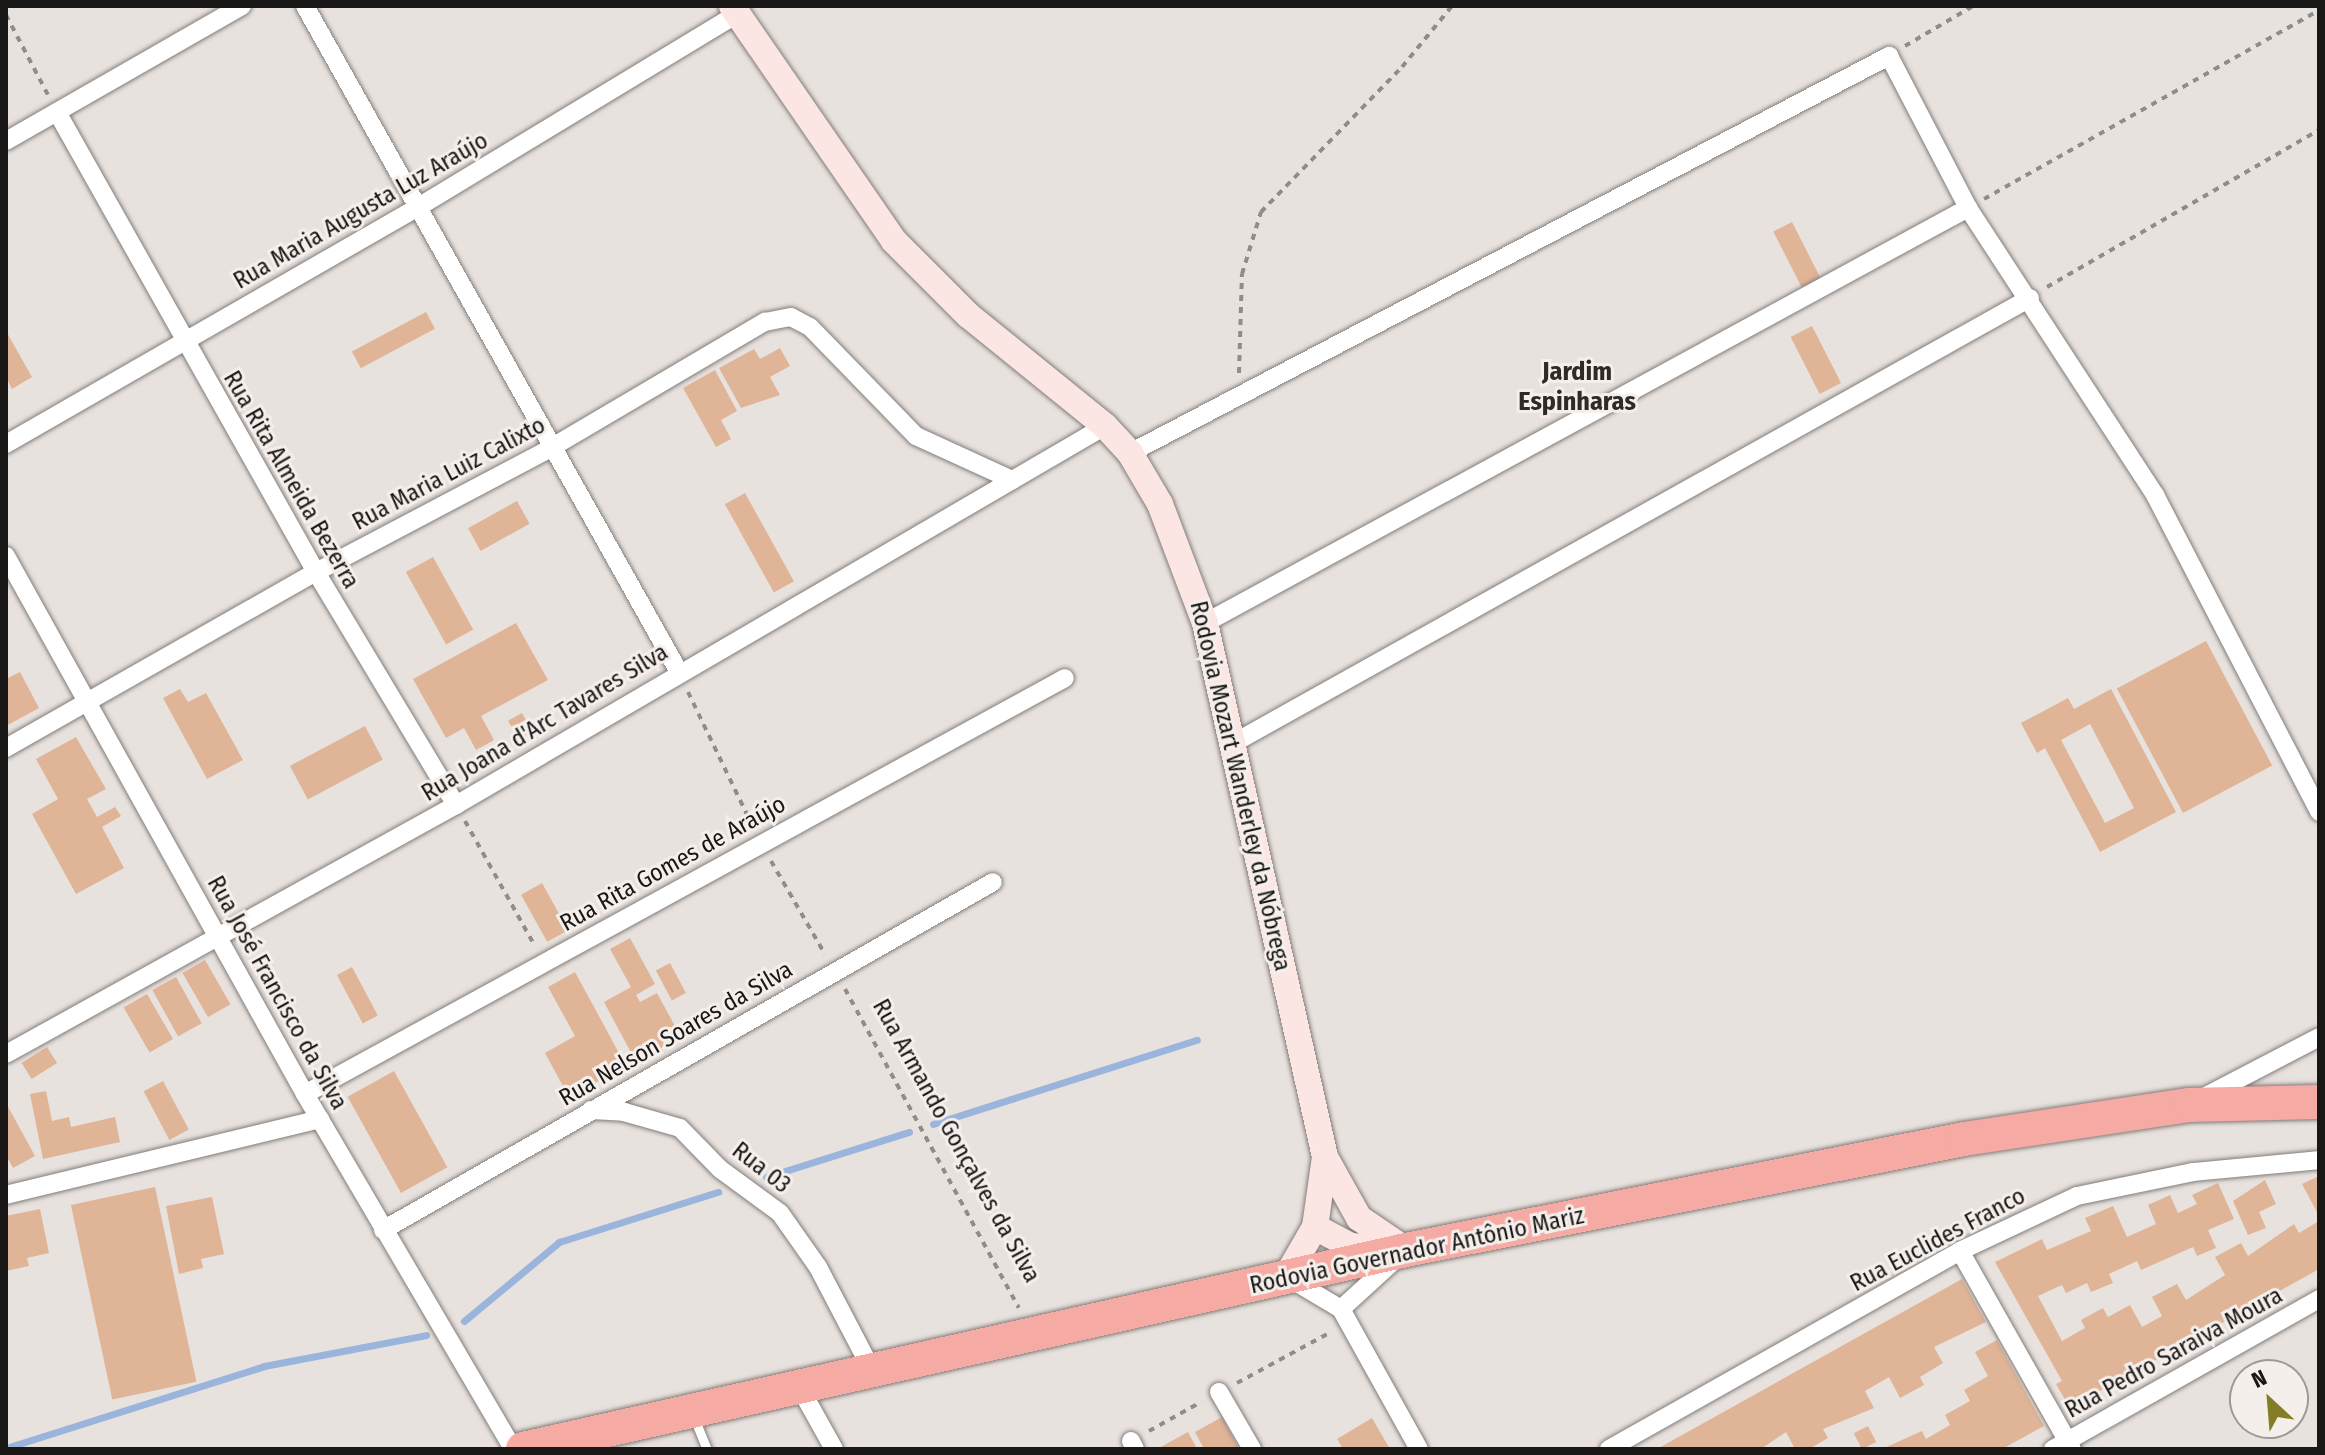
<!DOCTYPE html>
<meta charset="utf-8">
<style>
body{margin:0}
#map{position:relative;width:2325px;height:1455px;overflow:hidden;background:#e8e2de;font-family:"Fira Sans Condensed",sans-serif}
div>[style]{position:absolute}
.stream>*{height:7px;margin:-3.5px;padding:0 3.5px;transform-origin:3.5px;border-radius:3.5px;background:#9ab4dc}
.building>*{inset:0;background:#e0b497;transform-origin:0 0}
.path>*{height:4px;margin-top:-2px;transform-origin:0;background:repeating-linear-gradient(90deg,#908c89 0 6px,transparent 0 12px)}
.roads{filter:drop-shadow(0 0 2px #827d7a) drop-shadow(0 0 2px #827d7a)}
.lane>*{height:9px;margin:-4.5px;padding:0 4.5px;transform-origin:4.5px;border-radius:4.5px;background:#fff}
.street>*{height:18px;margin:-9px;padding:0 9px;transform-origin:9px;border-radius:9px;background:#fff}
.secondary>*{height:26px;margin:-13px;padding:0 13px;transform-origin:13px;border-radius:13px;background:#fce6e3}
.highway>*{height:34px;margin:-17px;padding:0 17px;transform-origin:17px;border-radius:17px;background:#f5aaa3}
span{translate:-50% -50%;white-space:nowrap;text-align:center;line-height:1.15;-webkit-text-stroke:6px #f5efec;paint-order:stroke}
.street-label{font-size:24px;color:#191716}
.neighbourhood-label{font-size:26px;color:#2e2a27;font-weight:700}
.frame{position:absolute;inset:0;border:8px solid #191716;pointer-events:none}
.north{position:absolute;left:2229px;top:1359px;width:80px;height:80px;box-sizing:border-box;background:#f5efec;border:2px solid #9d9996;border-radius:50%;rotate:334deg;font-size:22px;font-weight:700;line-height:32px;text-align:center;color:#191716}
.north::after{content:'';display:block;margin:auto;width:28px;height:36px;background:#837e25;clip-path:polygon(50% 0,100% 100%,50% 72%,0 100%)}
</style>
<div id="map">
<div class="stream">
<div style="left:933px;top:1124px;width:277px;rotate:-17.7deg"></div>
<div style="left:766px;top:1177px;width:150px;rotate:-17.5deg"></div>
<div style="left:464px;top:1321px;width:124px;rotate:-39.7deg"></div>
<div style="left:559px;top:1242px;width:167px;rotate:-17.5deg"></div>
<div style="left:6px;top:1448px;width:271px;rotate:-17.6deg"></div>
<div style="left:264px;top:1366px;width:165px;rotate:-10.8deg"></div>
</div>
<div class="building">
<div style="left:1792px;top:222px;width:63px;height:21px;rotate:63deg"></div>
<div style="left:426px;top:312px;width:19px;height:84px;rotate:62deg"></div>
<div style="left:1812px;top:326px;width:64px;height:24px;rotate:63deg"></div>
<div style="clip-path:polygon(6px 331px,32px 377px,12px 389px,6px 377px)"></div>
<div style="clip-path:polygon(780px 348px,790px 366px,770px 377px,780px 395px,741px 408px,719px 368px,754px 349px,760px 359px)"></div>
<div style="clip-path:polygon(715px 370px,737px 411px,721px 420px,731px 439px,716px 447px,683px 388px)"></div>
<div style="left:745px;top:493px;width:101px;height:23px;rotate:61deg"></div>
<div style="left:517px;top:501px;width:26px;height:56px;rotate:61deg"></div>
<div style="left:433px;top:557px;width:83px;height:31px;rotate:61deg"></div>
<div style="clip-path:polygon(516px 623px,548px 680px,481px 716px,494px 740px,476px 750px,464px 728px,446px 738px,413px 679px)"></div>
<div style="left:2206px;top:641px;width:141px;height:101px;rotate:62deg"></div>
<div style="clip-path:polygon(20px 672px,39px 708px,6px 726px,6px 679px)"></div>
<div style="clip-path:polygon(180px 689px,188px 702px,206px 693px,243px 760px,207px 779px,163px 698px)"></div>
<div style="clip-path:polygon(evenodd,2111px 689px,2176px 812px,2100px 852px,2045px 748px,2037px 753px,2021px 723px,2068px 698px,2074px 709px,2111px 689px,2090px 724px,2134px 808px,2105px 823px,2061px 740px,2090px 724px)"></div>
<div style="left:522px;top:713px;width:21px;height:16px;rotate:61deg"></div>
<div style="left:365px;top:726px;width:38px;height:85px;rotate:62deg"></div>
<div style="clip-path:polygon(76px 737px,106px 789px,87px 799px,97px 817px,115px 807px,121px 816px,102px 827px,124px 868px,76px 894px,32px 814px,58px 799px,36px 759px)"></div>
<div style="left:542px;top:883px;width:54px;height:24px;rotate:61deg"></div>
<div style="clip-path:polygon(630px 938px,655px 984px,636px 995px,640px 1002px,657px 993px,681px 1037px,636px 1062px,604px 1002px,631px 987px,610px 949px)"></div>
<div style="left:205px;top:960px;width:51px;height:26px;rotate:60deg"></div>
<div style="left:670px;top:963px;width:34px;height:16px;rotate:62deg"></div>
<div style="left:352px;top:967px;width:55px;height:17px;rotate:62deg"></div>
<div style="clip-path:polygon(575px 972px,626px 1066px,569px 1097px,545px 1053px,575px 1036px,548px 987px)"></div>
<div style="left:176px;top:977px;width:53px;height:27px;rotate:61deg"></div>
<div style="left:147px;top:994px;width:52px;height:27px;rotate:60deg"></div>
<div style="left:47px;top:1047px;width:19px;height:30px;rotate:58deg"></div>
<div style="left:394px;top:1071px;width:110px;height:53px;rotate:61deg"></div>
<div style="left:163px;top:1081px;width:55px;height:22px;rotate:62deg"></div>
<div style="clip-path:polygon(46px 1091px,52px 1121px,69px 1117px,71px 1127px,115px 1117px,120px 1142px,43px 1159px,30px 1094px)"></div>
<div style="clip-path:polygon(6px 1103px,35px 1156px,13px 1168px,6px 1155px)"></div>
<div style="clip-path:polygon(2319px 1176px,2319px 1216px,2302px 1184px)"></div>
<div style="clip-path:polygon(2265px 1180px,2276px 1204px,2259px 1212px,2266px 1228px,2248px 1235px,2233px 1201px)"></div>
<div style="clip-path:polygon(2218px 1183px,2234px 1219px,2208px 1230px,2216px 1248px,2197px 1256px,2193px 1247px,2141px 1270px,2137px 1261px,2109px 1274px,2113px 1283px,2091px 1292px,2087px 1283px,2066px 1293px,2062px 1285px,2038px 1296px,2062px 1341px,2085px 1328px,2081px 1320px,2103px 1308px,2108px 1317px,2130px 1305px,2142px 1327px,2162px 1316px,2152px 1297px,2177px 1284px,2186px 1300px,2225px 1275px,2215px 1257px,2241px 1243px,2248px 1256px,2294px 1224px,2299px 1233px,2319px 1221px,2319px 1269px,2093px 1395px,2098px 1404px,2075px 1417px,2056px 1384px,2062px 1381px,1995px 1262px,2042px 1239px,2047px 1250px,2091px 1231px,2085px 1218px,2113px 1206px,2127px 1237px,2156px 1224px,2148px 1205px,2170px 1195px,2178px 1213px,2197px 1204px,2192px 1195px)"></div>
<div style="left:155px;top:1187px;width:199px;height:86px;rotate:78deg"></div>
<div style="clip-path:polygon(212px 1197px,224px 1254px,201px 1259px,203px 1268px,179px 1274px,166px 1206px)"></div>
<div style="clip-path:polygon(40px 1209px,49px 1253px,27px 1258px,29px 1266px,6px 1271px,6px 1216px)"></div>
<div style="clip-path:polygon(1962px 1279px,1986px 1322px,1934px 1347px,1943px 1363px,1920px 1377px,1924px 1385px,1900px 1398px,1889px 1377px,1865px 1391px,1874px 1408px,1823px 1429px,1828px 1438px,1809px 1449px,1795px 1449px,1786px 1432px,1761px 1449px,1657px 1449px)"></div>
<div style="clip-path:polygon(1997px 1340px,2044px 1426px,2002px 1449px,1882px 1449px,1922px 1431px,1926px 1439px,1950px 1425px,1945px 1415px,1970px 1401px,1964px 1390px,1988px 1376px,1975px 1352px)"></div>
<div style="clip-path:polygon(1222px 1417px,1239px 1449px,1204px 1449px,1195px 1432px)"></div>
<div style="clip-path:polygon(1372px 1418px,1390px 1449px,1343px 1449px,1337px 1439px)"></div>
<div style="left:1868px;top:1426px;width:18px;height:16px;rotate:63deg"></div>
<div style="clip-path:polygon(1188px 1432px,1197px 1449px,1157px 1449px)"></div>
</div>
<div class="path">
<div style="left:6px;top:15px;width:90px;rotate:62.3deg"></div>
<div style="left:1905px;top:46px;width:79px;rotate:-30.5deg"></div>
<div style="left:1984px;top:199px;width:385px;rotate:-29.4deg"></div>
<div style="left:2047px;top:287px;width:314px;rotate:-30deg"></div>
<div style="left:1239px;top:373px;width:99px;rotate:-88.3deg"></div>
<div style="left:1242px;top:274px;width:65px;rotate:-73deg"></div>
<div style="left:1261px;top:212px;width:202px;rotate:-45.8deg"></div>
<div style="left:1402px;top:67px;width:79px;rotate:-50.7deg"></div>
<div style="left:688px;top:692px;width:148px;rotate:64.3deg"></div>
<div style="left:465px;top:821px;width:143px;rotate:60.8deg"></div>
<div style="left:771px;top:861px;width:108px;rotate:59.9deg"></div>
<div style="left:845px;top:989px;width:363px;rotate:61.4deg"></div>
<div style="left:1237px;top:1383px;width:107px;rotate:-28.5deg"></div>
<div style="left:1149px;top:1431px;width:60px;rotate:-29.1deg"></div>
</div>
<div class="roads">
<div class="lane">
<div style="left:693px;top:1415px;width:37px;rotate:68deg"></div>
</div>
<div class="street">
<div style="left:305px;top:6px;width:764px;rotate:60.68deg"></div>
<div style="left:57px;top:112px;width:528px;rotate:60.62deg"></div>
<div style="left:316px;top:572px;width:272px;rotate:59deg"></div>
<div style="left:6px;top:141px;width:272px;rotate:-29.8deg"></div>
<div style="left:6px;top:444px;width:478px;rotate:-29.9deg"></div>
<div style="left:420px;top:206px;width:371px;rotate:-31.2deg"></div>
<div style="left:1130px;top:453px;width:857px;rotate:-27.61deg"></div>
<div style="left:1889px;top:56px;width:171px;rotate:62.5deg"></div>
<div style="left:1968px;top:208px;width:343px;rotate:56.9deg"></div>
<div style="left:2155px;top:495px;width:357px;rotate:62.6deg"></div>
<div style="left:6px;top:556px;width:616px;rotate:60.94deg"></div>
<div style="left:305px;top:1094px;width:411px;rotate:59.6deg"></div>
<div style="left:1205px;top:623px;width:869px;rotate:-28.54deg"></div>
<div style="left:1232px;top:744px;width:914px;rotate:-29.2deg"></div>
<div style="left:6px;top:748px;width:356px;rotate:-29.6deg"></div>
<div style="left:316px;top:572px;width:263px;rotate:-27.8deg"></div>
<div style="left:549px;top:449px;width:251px;rotate:-30.5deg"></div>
<div style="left:765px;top:322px;width:26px;rotate:-11deg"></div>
<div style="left:791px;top:317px;width:21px;rotate:28deg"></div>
<div style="left:810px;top:327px;width:152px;rotate:45.8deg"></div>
<div style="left:916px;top:436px;width:106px;rotate:24.6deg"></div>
<div style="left:6px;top:1054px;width:514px;rotate:-28.96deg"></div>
<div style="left:456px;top:805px;width:752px;rotate:-30.28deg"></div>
<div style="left:305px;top:1094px;width:866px;rotate:-28.69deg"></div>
<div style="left:2202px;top:1098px;width:132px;rotate:-27.5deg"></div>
<div style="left:591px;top:1110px;width:33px;rotate:3deg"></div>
<div style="left:624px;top:1112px;width:58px;rotate:15.9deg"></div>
<div style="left:680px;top:1128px;width:57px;rotate:45.7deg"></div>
<div style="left:720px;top:1169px;width:74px;rotate:36.3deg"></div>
<div style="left:780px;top:1213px;width:66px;rotate:54.9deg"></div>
<div style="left:818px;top:1267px;width:119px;rotate:62.4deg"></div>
<div style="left:6px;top:1195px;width:323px;rotate:-13.6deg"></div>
<div style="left:383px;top:1230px;width:702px;rotate:-29.7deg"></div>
<div style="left:1960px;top:1251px;width:227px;rotate:60.5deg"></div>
<div style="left:1289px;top:1278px;width:61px;rotate:30.8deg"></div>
<div style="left:1341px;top:1309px;width:160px;rotate:60.9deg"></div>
<div style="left:1341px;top:1309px;width:77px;rotate:-42.4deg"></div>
<div style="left:800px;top:1388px;width:70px;rotate:60.9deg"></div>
<div style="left:1219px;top:1392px;width:66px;rotate:59.9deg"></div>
<div style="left:1131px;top:1441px;width:9px;rotate:63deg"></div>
<div style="left:1609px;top:1449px;width:403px;rotate:-29.4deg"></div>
<div style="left:1960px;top:1251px;width:129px;rotate:-25.2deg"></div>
<div style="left:2077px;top:1196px;width:118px;rotate:-11.7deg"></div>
<div style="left:2193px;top:1172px;width:127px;rotate:-5.4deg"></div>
<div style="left:2053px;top:1449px;width:305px;rotate:-29.4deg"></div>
</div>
<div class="secondary">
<div style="left:732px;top:6px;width:285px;rotate:55.4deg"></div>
<div style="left:894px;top:241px;width:105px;rotate:45deg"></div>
<div style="left:968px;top:315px;width:176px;rotate:39deg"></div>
<div style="left:1105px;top:426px;width:37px;rotate:47deg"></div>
<div style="left:1130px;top:453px;width:59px;rotate:59.5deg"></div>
<div style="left:1160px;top:504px;width:127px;rotate:69.3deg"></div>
<div style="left:1205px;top:623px;width:547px;rotate:77.33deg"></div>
<div style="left:1325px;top:1157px;width:70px;rotate:60.9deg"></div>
<div style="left:1359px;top:1218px;width:57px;rotate:34.2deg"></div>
<div style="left:1315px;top:1227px;width:40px;rotate:28deg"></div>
<div style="left:1350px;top:1246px;width:32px;rotate:4deg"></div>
<div style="left:1286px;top:1277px;width:58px;rotate:-59.9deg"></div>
<div style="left:1315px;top:1227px;width:71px;rotate:-81.9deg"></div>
</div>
<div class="highway">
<div style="left:523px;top:1449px;width:905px;rotate:-12.7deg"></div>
<div style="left:1406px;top:1250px;width:569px;rotate:-11.25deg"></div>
<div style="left:1964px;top:1139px;width:228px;rotate:-8.6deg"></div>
<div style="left:2189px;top:1105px;width:130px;rotate:-1.3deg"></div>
</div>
</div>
<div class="street-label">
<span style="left:361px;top:211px;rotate:-30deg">Rua Maria Augusta Luz Araújo</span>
<span style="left:449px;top:474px;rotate:-28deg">Rua Maria Luiz Calixto</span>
<span style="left:291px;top:480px;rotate:60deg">Rua Rita Almeida Bezerra</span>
<span style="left:545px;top:723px;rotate:-31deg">Rua Joana d'Arc Tavares Silva</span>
<span style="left:1240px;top:786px;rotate:77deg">Rodovia Mozart Wanderley da Nóbrega</span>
<span style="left:673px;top:864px;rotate:-29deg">Rua Rita Gomes de Araújo</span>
<span style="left:277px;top:993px;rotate:61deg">Rua José Francisco da Silva</span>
<span style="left:676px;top:1034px;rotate:-30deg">Rua Nelson Soares da Silva</span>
<span style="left:956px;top:1141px;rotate:61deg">Rua Armando Gonçalves da Silva</span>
<span style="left:761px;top:1168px;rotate:38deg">Rua 03</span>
<span style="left:1938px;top:1240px;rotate:-28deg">Rua Euclides Franco</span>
<span style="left:1417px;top:1251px;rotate:-12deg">Rodovia Governador Antônio Mariz</span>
<span style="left:2174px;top:1353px;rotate:-29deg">Rua Pedro Saraiva Moura</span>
</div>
<div class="neighbourhood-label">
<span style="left:1577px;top:387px">Jardim<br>Espinharas</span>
</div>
<div class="frame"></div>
<div class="north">N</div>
</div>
